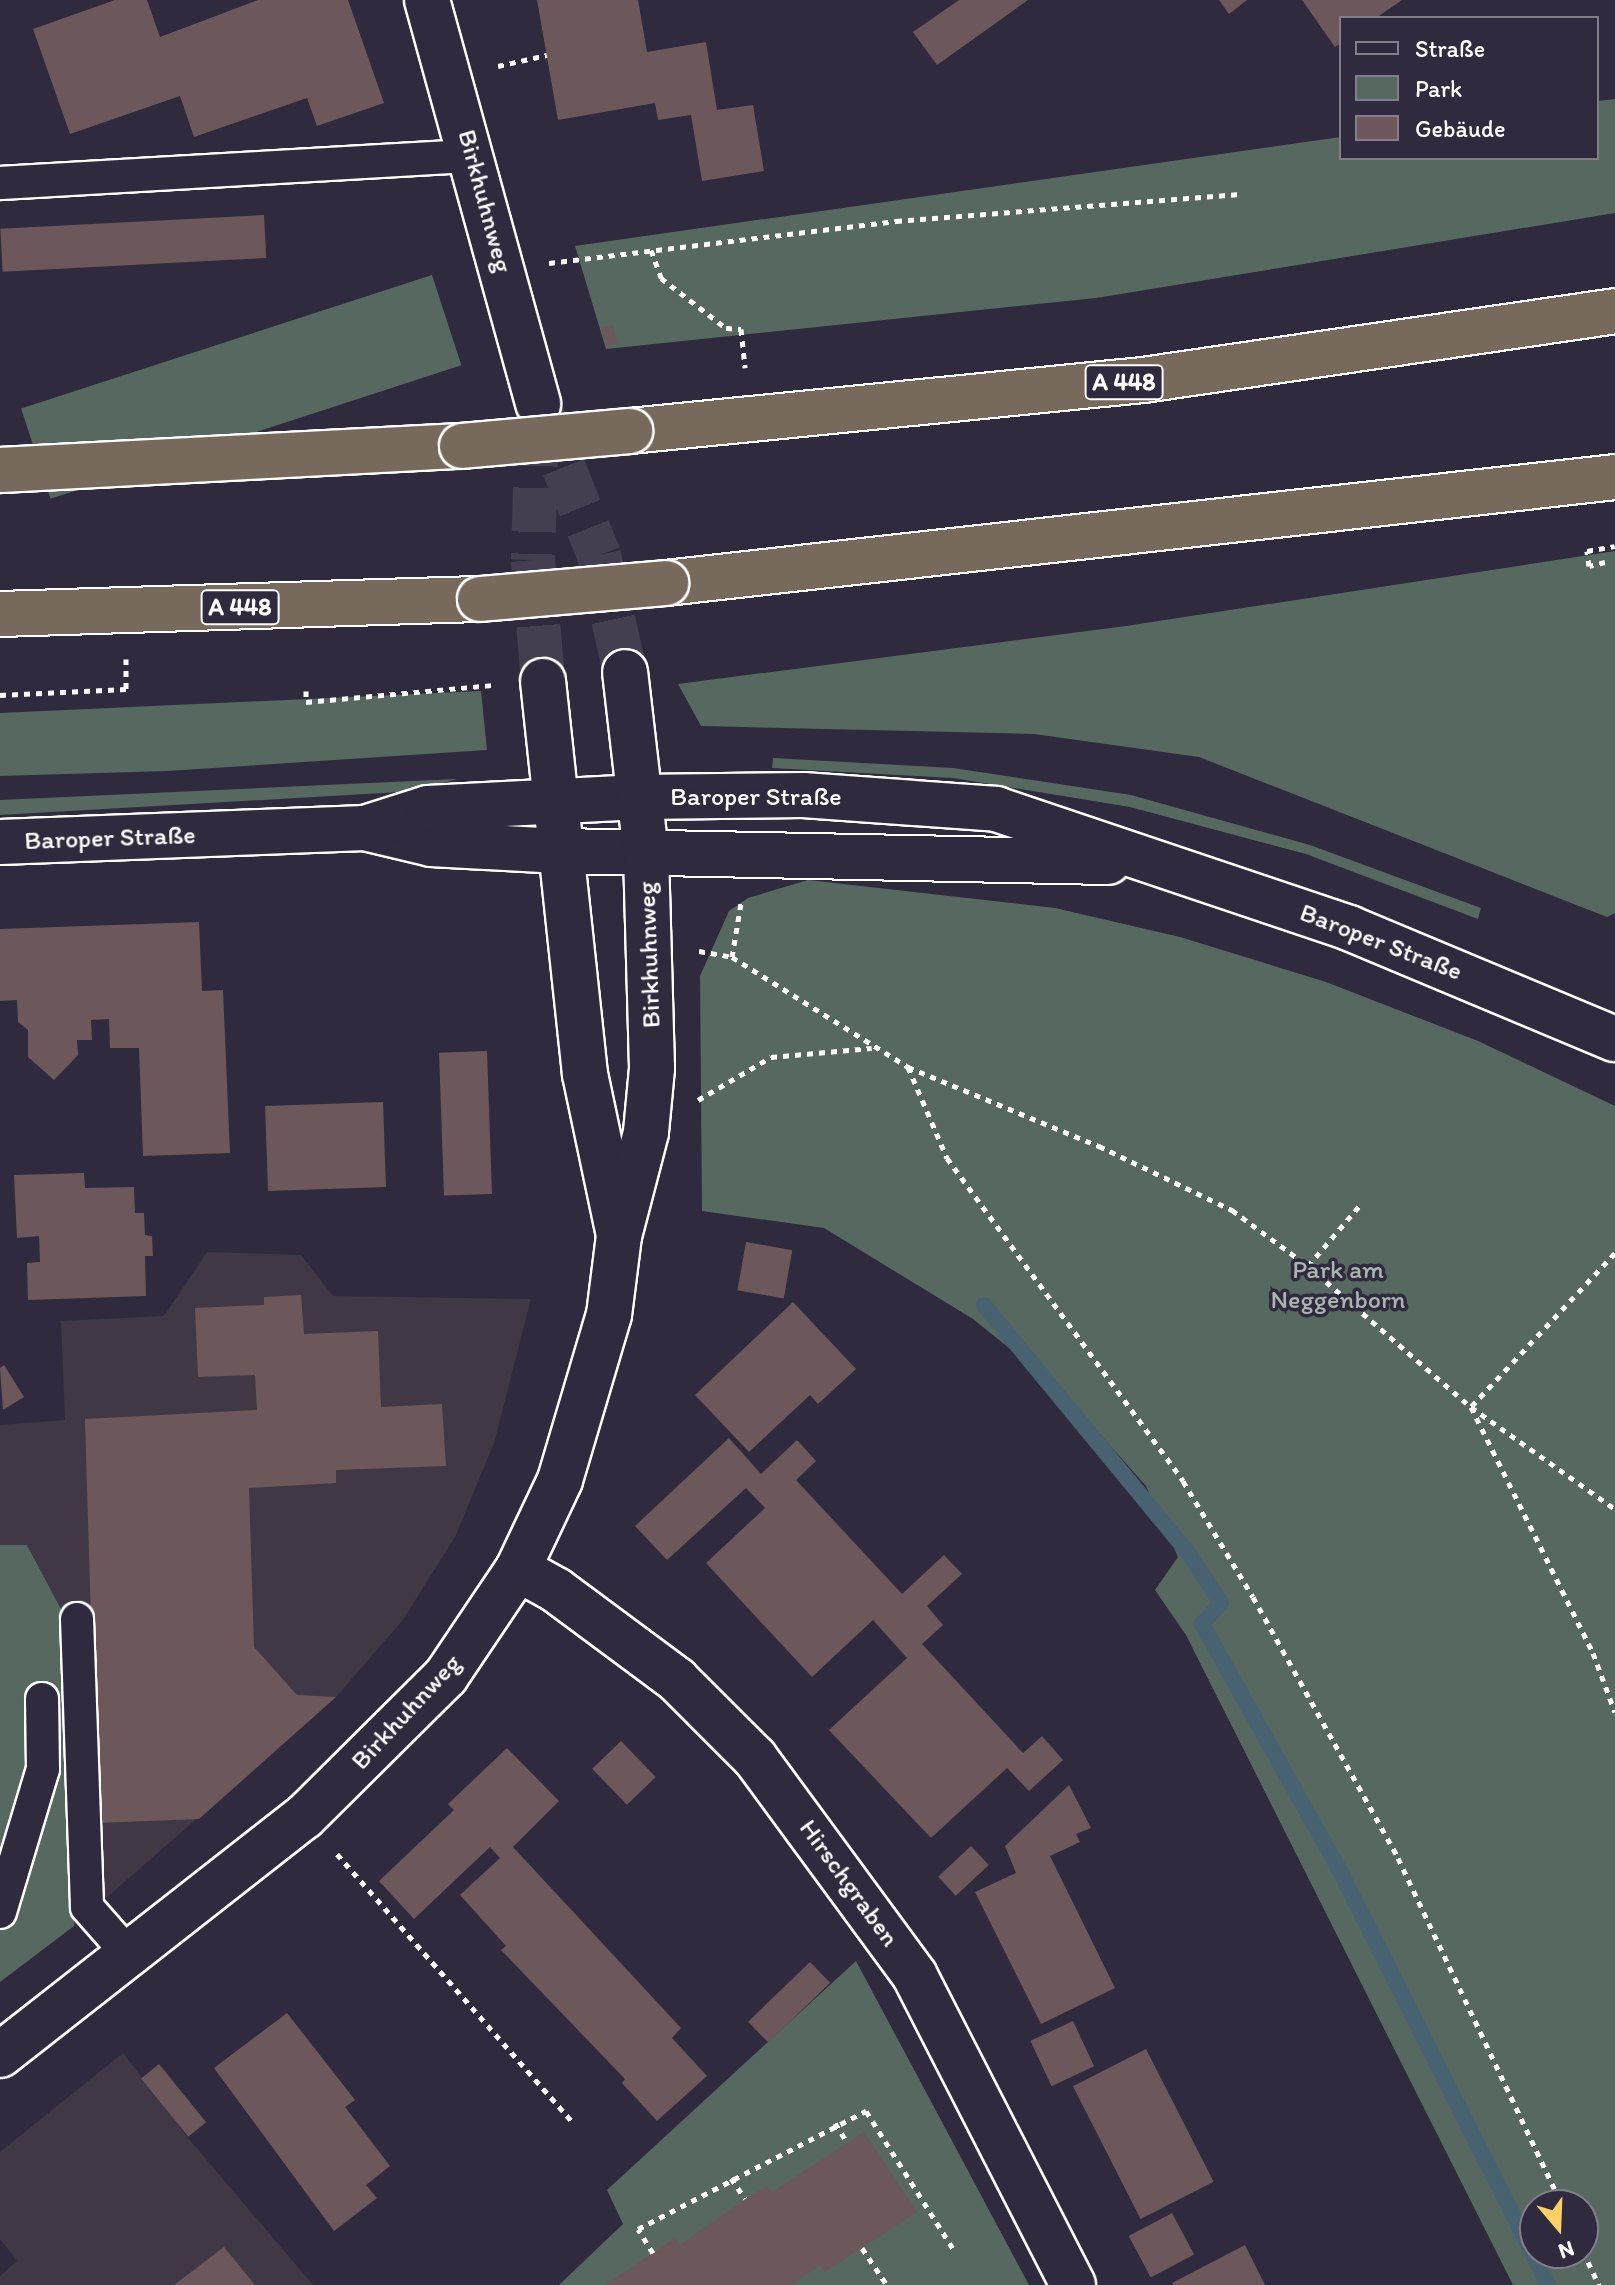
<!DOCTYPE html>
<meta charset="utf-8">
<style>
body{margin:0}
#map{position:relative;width:1615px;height:2285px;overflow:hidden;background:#2f2a3d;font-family:Itim,sans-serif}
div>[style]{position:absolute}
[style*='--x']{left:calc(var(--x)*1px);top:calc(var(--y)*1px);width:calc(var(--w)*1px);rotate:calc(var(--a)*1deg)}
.built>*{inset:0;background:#413846}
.green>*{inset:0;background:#576860;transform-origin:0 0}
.stream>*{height:16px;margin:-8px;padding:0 8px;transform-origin:8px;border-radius:8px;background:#496272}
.building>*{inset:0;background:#6c585a;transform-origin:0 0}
.street-tunnel>*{height:44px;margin-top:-22px;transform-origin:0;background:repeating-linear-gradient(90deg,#443f50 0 44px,transparent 0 66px)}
.path>*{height:5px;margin-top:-2.5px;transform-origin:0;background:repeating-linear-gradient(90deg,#fff 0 6px,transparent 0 12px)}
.roads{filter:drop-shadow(2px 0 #fff) drop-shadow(-2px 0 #fff) drop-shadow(0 2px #fff) drop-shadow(0 -2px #fff)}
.lane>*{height:32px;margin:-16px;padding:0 16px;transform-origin:16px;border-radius:16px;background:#2f2a3d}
.street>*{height:44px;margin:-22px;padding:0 22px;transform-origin:22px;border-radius:22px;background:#2f2a3d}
.highway>*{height:44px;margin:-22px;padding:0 22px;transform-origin:22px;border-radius:22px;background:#77695c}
.bridges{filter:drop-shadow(2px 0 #fff) drop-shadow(-2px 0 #fff) drop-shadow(0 2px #fff) drop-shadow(0 -2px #fff)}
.highway-bridge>*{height:44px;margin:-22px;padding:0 22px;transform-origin:22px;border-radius:22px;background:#77695c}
span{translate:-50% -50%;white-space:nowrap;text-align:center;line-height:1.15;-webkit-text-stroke:7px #2f2a3d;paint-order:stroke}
.shield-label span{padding:2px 6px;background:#2f2a3d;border:2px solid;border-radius:6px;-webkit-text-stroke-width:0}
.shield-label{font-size:24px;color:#fff;font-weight:700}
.street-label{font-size:26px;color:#fff}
.park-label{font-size:26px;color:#abb4b0}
.legend{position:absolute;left:1339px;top:16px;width:260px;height:144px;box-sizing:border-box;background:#2f2a3d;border:2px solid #827f8b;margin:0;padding:10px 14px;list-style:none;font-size:24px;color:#fff}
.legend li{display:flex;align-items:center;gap:16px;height:40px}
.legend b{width:40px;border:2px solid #827f8b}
.north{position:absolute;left:1519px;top:2189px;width:80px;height:80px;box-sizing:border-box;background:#2f2a3d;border:2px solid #827f8b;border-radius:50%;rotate:161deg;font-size:22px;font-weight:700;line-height:32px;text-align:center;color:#fff}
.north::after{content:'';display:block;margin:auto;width:28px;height:36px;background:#ffd166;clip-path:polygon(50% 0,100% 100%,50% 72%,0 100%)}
</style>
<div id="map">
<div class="built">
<div style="clip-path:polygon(207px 1252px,301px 1255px,333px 1296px,531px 1299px,494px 1443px,455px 1537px,402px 1621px,336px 1697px,74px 1926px,62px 1611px,27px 1545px,0 1545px,0 1425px,65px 1420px,61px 1321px,164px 1316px)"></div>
<div style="clip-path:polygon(123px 2053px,188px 2138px,313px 2285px,0 2285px,0 2276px,17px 2261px,0 2239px,0 2152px)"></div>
</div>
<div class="green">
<div style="clip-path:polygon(1615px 99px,1615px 213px,1096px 298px,606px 349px,575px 246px,1341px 137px,1341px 158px,1597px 158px,1597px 101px)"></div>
<div style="left:432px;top:275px;width:95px;height:432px;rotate:72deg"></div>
<div style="clip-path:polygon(1615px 551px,1615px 913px,1607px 917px,1199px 757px,1034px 734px,701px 726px,678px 684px,1126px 626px)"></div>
<div style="clip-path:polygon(481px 691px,487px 750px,167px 771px,0 776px,0 713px)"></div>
<div style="clip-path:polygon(773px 758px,953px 768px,1131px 795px,1310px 845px,1481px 908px,1478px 919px,1306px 854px,1130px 807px,953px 778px,772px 768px)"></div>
<div style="clip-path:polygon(457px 779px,417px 791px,0 815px,0 800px)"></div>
<div style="clip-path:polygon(evenodd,808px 880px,1055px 908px,1180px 937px,1326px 982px,1478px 1041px,1615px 1106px,1615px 2285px,1513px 2285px,1186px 1635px,1155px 1590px,1178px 1557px,1146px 1486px,1060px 1389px,973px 1319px,824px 1228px,702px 1211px,700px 976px,729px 911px,748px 898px,808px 880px,1535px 2205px,1583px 2205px,1583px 2253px,1535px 2253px,1535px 2205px)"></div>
<div style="clip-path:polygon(0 1545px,27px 1545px,62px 1611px,74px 1926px,0 1982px)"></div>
<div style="clip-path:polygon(856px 1961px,1029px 2285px,559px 2285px,623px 2224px,607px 2190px)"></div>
</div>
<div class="stream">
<div style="--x:984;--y:1305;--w:319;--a:50.5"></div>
<div style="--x:1187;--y:1551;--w:62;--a:56.8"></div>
<div style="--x:1221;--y:1603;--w:28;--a:132"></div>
<div style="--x:1202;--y:1624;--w:287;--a:60.8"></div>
<div style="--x:1342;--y:1875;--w:459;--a:63.3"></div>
</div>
<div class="building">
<div style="clip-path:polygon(115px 0,147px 0,160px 37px,258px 0,348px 0,384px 103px,317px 126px,307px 98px,194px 137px,180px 96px,70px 134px,33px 29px)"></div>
<div style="clip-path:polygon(537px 0,638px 0,647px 52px,706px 42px,717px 110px,753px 105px,764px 171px,702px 181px,691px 115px,658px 120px,655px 103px,558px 120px)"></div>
<div style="clip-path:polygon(959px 0,1028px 0,937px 65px,913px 32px)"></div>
<div style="clip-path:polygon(1219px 0,1247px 0,1229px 14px)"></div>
<div style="clip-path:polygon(1302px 0,1402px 0,1376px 18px,1341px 18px,1341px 43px,1335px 47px)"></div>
<div style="left:264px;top:215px;width:43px;height:264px;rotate:87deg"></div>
<div style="clip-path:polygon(612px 324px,617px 343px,607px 347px,601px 328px)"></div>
<div style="clip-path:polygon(199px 922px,202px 991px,223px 990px,230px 1153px,143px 1156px,139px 1048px,110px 1048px,109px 1019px,91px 1020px,92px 1040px,77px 1040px,78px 1055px,54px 1080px,28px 1057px,28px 1030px,18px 1022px,17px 1000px,0 1001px,0 929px)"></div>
<div style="left:487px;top:1051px;width:143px;height:48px;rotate:88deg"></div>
<div style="left:383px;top:1102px;width:85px;height:118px;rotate:88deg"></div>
<div style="clip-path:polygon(84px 1173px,85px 1188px,134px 1187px,135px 1213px,144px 1213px,145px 1235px,152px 1236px,153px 1256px,145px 1256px,146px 1296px,28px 1300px,27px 1263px,40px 1262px,39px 1236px,17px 1238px,14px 1175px)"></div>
<div style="left:746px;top:1242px;width:47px;height:49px;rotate:10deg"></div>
<div style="clip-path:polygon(301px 1295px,304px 1334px,378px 1331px,381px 1407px,442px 1404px,446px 1466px,336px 1470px,336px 1483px,249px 1488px,254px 1647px,297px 1695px,336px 1697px,199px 1819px,97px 1823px,85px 1419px,257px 1410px,255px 1375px,198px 1377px,195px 1308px,264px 1305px,264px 1297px)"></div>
<div style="clip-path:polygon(793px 1302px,856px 1369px,818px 1404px,810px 1395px,749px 1452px,695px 1395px)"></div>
<div style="clip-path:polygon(4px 1365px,24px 1397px,3px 1410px,0 1368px)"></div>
<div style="clip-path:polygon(729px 1438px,761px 1474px,797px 1440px,816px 1461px,796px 1480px,902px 1594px,944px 1555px,962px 1574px,927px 1606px,943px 1625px,922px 1644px,1023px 1753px,1042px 1736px,1063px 1760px,1029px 1791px,1007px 1768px,931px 1838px,829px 1730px,907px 1658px,873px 1620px,812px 1677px,706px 1563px,765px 1508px,746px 1488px,667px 1560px,635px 1526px)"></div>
<div style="left:621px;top:1741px;width:50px;height:40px;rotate:46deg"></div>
<div style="clip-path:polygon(507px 1748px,559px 1801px,513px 1847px,681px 2028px,672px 2038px,707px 2076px,657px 2121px,622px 2083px,625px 2079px,501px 1950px,506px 1946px,460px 1895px,500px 1858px,490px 1847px,414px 1919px,379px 1881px,454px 1810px,448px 1804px)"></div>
<div style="clip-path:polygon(1069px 1785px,1091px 1828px,1076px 1834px,1080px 1842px,1050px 1856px,1115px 1988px,1041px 2024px,975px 1892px,1016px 1873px,1005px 1846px)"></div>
<div style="left:971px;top:1846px;width:26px;height:45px;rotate:47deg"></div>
<div style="left:810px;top:1962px;width:29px;height:86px;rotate:46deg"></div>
<div style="clip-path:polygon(287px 2013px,355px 2100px,345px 2107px,390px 2166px,366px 2185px,377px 2198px,334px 2231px,214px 2068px)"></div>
<div style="left:1073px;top:2021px;width:50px;height:47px;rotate:65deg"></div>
<div style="left:1146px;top:2049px;width:149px;height:82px;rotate:63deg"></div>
<div style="left:159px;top:2064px;width:75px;height:23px;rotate:51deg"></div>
<div style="clip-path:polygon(864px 2132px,917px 2212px,825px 2272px,820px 2265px,792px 2285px,605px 2285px,675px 2238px,680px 2245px,745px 2199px,767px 2186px,772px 2192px)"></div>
<div style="left:1172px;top:2213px;width:47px;height:49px;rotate:62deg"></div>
<div style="clip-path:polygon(1245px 2245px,1265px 2285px,1174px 2285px,1172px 2283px)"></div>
<div style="clip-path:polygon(224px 2247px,255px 2285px,174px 2285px)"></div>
</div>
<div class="street-tunnel">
<div style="--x:539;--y:406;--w:161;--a:68.1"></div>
<div style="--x:599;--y:555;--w:120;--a:77.5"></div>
<div style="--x:537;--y:422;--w:138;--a:91.7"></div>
<div style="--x:533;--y:560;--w:121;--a:85.3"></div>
</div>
<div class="path">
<div style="--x:498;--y:66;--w:50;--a:-12.7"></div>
<div style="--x:651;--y:250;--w:30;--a:70"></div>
<div style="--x:661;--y:278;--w:82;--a:37.6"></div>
<div style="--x:726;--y:328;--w:15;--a:4"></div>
<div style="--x:741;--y:329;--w:39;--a:84"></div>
<div style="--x:549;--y:263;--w:350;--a:-6.9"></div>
<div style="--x:896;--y:221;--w:345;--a:-4.5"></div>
<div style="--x:1605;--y:562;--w:16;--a:166"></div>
<div style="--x:1589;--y:566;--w:15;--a:-98"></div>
<div style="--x:1587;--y:551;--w:28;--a:-10"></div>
<div style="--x:306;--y:691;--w:11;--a:90"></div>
<div style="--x:306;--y:702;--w:189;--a:-5.2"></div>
<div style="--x:0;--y:695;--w:126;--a:-2.7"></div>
<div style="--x:126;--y:689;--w:30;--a:-90"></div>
<div style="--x:699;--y:951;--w:34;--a:10"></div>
<div style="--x:732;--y:957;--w:208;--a:32"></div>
<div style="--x:908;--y:1067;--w:207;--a:22.5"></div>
<div style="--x:1099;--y:1146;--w:148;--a:25.7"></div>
<div style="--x:1232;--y:1210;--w:94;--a:36.4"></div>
<div style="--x:1308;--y:1266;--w:216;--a:40.9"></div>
<div style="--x:1471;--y:1407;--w:275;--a:63.6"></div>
<div style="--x:1593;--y:1653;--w:63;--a:69.6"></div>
<div style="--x:732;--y:957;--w:55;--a:-80.5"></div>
<div style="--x:908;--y:1067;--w:99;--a:66.8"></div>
<div style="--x:947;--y:1158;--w:400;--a:53.8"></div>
<div style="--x:1183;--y:1481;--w:135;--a:58.9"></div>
<div style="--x:1253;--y:1597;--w:299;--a:60.9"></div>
<div style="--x:1398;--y:1858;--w:384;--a:64.7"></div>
<div style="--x:698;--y:1100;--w:85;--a:-30.5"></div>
<div style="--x:771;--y:1057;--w:101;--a:-5.1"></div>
<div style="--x:1615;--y:1253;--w:211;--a:133.1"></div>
<div style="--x:1471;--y:1407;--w:176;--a:35.3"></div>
<div style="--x:1308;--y:1266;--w:82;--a:-49.5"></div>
<div style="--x:337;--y:1854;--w:359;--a:48.7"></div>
<div style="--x:835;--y:2123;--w:22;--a:58"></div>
<div style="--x:731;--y:2178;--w:25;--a:56"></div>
<div style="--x:862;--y:2248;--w:45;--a:56"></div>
<div style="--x:1583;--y:2251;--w:38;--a:65"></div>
<div style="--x:653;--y:2253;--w:28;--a:-122"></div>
<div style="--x:638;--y:2229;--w:257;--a:-27.4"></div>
<div style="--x:866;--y:2111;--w:167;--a:57.7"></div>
</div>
<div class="roads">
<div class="lane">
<div style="--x:0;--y:183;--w:474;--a:-3.3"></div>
<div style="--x:77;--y:1619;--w:288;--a:88"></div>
<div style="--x:87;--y:1907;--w:65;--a:48.7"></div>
<div style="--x:0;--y:1912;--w:149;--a:-73.3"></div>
<div style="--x:43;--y:1769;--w:70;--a:-90.8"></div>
</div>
<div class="street">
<div style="--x:427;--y:0;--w:419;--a:74.6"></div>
<div style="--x:543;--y:681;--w:395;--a:83.9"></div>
<div style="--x:585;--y:1074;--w:159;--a:78.1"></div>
<div style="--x:365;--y:828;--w:68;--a:13.6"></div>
<div style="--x:431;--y:844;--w:129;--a:3.1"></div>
<div style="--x:560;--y:851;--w:548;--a:1.15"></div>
<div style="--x:0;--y:842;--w:365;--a:-2.2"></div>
<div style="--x:365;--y:828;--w:66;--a:-17.6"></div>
<div style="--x:428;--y:808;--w:211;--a:-3"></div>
<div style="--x:639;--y:797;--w:164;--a:-0.7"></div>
<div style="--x:803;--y:795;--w:194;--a:4.1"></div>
<div style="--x:996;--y:809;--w:373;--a:18.6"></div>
<div style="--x:1349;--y:928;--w:288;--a:22.7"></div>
<div style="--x:518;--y:1569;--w:43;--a:28.9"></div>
<div style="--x:556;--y:1590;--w:151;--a:36.6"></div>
<div style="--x:677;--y:1680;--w:110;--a:45"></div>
<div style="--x:755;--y:1758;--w:270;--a:53.7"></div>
<div style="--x:915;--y:1976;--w:347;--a:62.9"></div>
<div style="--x:0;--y:2055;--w:386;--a:-38.1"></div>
<div style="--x:304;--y:1817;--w:200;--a:-44.8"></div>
<div style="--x:446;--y:1676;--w:129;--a:-56.1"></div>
<div style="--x:518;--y:1569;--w:98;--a:-64.7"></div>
<div style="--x:560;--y:1480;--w:172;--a:-73.5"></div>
<div style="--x:609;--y:1315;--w:80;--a:-82.8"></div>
<div style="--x:619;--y:1236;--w:107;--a:-75.4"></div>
<div style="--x:646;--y:1132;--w:64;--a:-84.6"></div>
<div style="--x:652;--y:1068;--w:215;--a:-91.6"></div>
<div style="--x:646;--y:853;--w:182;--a:-96.6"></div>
</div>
<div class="highway">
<div style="--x:630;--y:431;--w:516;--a:-5.68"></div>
<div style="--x:1143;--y:380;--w:477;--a:-8.3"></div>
<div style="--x:0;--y:470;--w:463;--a:-3"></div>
<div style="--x:666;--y:583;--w:955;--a:-6.37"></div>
<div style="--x:0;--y:614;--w:480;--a:-1.8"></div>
</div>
</div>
<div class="bridges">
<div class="highway-bridge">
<div style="--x:462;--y:446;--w:169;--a:-5.1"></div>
<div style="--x:480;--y:599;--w:187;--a:-4.9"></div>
</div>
</div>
<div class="shield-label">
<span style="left:1124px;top:382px">A 448</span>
<span style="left:240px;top:607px">A 448</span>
</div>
<div class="street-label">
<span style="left:485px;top:201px;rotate:75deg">Birkhuhnweg</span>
<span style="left:756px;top:797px">Baroper Straße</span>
<span style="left:110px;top:838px;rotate:-2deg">Baroper Straße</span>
<span style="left:1381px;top:942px;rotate:21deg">Baroper Straße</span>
<span style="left:649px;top:955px;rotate:-92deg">Birkhuhnweg</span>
<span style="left:406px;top:1712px;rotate:-47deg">Birkhuhnweg</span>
<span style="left:849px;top:1883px;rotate:54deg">Hirschgraben</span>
</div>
<div class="park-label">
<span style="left:1338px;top:1285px">Park am<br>Neggenborn</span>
</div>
<ul class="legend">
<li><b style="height:10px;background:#2f2a3d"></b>Straße</li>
<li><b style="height:22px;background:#576860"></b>Park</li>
<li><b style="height:22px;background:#6c585a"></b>Gebäude</li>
</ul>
<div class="north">N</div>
</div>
